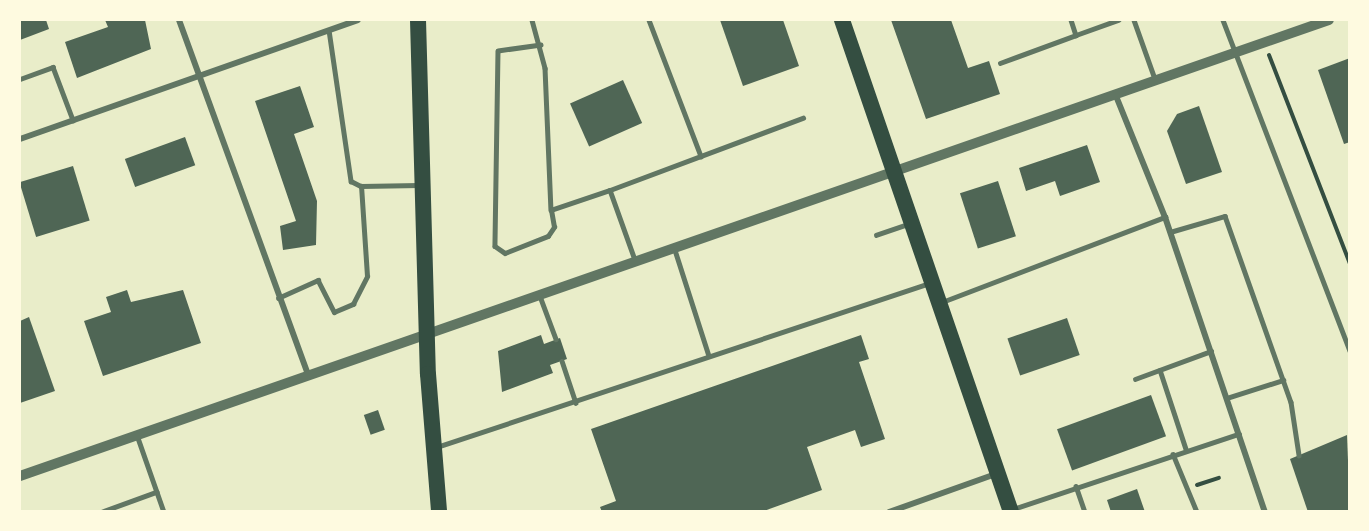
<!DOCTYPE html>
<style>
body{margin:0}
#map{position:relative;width:1369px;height:531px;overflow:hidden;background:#e9edc9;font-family:"Archivo Narrow",sans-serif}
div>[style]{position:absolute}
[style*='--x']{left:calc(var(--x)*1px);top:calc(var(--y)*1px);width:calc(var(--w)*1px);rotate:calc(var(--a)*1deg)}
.building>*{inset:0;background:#4f6655;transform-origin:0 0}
.path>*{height:4px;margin:-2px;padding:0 2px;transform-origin:2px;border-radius:2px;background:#344e41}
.service>*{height:4.5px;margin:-2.25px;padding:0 2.25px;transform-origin:2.25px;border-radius:2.25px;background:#617663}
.minor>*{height:6px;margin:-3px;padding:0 3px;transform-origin:3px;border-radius:3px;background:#617663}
.tertiary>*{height:10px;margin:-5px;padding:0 5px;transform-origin:5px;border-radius:5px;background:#617663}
.trunk>*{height:16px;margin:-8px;padding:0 8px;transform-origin:8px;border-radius:8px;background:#344e41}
span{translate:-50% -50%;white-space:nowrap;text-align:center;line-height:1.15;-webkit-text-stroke:6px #fefae0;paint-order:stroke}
.frame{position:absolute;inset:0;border:21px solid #fefae0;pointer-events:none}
</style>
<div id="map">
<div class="building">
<div style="clip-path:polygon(20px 20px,46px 20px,49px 29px,20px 40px)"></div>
<div style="clip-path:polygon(105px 20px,145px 20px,151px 49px,77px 78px,65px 42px,108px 27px)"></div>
<div style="clip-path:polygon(720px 20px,783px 20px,799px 66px,743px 86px)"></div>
<div style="clip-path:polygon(891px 20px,951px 20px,968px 68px,989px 61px,1000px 94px,926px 119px)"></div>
<div style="clip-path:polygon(1350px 58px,1350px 142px,1344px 144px,1318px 70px)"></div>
<div style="left:623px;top:80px;width:47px;height:58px;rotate:66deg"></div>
<div style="clip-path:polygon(300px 86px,314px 127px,294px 134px,317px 201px,316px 245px,283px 250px,280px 226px,296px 221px,255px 101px)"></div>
<div style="clip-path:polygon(1199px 106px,1222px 172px,1186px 184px,1167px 131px,1177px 114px)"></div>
<div style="left:185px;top:137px;width:30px;height:64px;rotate:70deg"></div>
<div style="clip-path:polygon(1087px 145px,1100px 182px,1060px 196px,1055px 181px,1026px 191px,1019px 168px)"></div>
<div style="left:73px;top:166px;width:57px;height:56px;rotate:73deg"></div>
<div style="left:998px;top:181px;width:58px;height:40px;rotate:72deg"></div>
<div style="clip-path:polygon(127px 290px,131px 302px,183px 290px,201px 343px,103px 376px,84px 321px,111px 312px,106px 297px)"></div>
<div style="clip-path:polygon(29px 317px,55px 391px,20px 403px,20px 321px)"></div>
<div style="left:1067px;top:318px;width:39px;height:63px;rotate:71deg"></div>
<div style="clip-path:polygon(541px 335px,544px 344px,560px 338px,567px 359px,550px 365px,553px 373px,502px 392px,498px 351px)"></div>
<div style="clip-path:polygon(861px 335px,869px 359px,859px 362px,885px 439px,861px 447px,855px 430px,807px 447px,822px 490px,761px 512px,602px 512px,600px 507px,616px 501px,591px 429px)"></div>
<div style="left:1151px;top:395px;width:44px;height:100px;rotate:70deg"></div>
<div style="left:378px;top:410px;width:21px;height:15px;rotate:71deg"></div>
<div style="clip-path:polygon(1347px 435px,1350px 512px,1308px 512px,1290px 459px)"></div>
<div style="clip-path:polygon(1137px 489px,1145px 512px,1111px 512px,1107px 500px)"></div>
</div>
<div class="path">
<div style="--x:1269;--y:55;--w:224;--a:68.8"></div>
<div style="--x:1197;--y:485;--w:23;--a:-18"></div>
</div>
<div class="service">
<div style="--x:532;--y:20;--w:50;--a:74.8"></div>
<div style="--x:545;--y:68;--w:142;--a:87.6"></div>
<div style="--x:551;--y:210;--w:62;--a:-18.7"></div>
<div style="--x:610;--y:190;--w:74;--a:70.3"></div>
<div style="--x:649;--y:20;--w:146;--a:69.1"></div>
<div style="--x:1071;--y:20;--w:16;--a:72"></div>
<div style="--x:1076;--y:35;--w:45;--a:-19.7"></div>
<div style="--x:1134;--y:20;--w:63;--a:70.4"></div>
<div style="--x:1223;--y:20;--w:354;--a:69"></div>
<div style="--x:329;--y:30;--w:153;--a:81.7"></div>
<div style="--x:351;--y:181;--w:11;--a:27"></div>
<div style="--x:361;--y:186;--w:58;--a:-1"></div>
<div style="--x:541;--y:45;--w:43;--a:172.1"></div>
<div style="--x:498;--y:51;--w:195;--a:90.9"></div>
<div style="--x:495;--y:246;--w:12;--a:35"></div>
<div style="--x:505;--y:253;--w:46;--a:-21.6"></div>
<div style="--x:548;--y:236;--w:11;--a:-56"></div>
<div style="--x:554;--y:227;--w:17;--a:-100"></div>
<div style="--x:1000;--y:63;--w:81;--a:-20.2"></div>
<div style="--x:20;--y:79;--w:35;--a:-20"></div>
<div style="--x:53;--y:67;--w:57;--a:69.3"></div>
<div style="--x:610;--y:190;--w:206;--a:-20.5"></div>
<div style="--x:1170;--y:232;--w:57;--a:-16.2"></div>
<div style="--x:1225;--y:216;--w:197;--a:70.5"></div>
<div style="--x:1291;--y:402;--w:54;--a:81.4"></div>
<div style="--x:876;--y:235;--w:36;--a:-19"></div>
<div style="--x:675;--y:250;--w:111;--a:72.2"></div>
<div style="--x:540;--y:296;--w:46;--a:69.6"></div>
<div style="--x:278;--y:298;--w:44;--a:-24.2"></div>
<div style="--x:318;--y:280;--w:36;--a:63"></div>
<div style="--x:334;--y:312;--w:21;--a:-23"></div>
<div style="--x:353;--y:304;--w:31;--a:-63"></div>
<div style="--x:367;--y:276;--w:90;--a:-93.8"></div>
<div style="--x:942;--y:302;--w:239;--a:-20.9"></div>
<div style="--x:562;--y:361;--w:44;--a:71.6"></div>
<div style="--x:1160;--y:370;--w:83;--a:71.8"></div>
<div style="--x:1135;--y:379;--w:81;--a:-20.2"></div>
<div style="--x:1227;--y:398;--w:59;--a:-17.8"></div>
<div style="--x:137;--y:435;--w:82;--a:70.7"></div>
<div style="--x:437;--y:447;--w:520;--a:-18.4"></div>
<div style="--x:1173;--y:454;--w:63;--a:67.5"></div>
<div style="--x:1076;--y:486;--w:28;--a:71"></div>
<div style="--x:1013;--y:509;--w:238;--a:-18.4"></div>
<div style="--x:101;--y:512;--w:59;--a:-20"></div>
</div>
<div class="minor">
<div style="--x:179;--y:20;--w:378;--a:70"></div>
<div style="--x:1116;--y:96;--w:131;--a:68"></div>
<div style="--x:1165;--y:217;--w:311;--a:71.3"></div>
<div style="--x:20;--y:139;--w:358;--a:-19.4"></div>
<div style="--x:889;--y:512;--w:114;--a:-19.6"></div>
</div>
<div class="tertiary">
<div style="--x:20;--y:476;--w:1386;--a:-19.21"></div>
</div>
<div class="trunk">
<div style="--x:418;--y:20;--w:354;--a:88.4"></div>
<div style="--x:428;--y:374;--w:138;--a:85.4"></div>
<div style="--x:842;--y:20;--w:520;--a:71.04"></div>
</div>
<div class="frame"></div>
</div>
